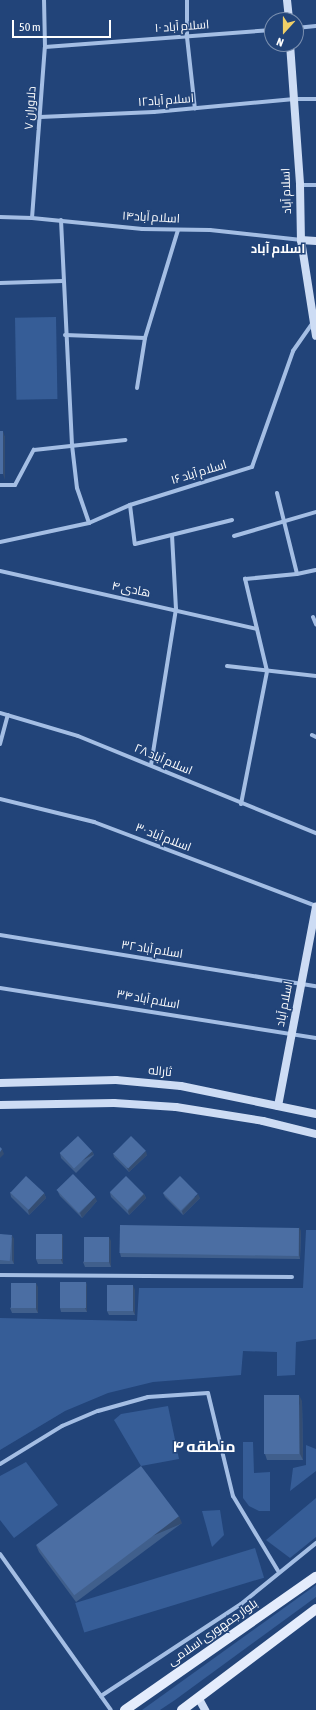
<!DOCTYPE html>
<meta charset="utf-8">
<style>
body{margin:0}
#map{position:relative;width:316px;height:1710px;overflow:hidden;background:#224479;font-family:"Asap Condensed",Cairo,sans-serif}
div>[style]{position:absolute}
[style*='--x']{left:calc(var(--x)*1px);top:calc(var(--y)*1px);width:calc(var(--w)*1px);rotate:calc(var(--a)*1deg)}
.green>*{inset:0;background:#365d97;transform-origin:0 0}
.street>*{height:4px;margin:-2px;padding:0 2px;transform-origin:2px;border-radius:2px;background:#a4bee4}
.secondary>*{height:8px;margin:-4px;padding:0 4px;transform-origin:4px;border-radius:4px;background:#cddcf4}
.primary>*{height:10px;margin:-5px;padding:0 5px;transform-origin:5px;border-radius:5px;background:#e4ecfc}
.wall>*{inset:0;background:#405f8c;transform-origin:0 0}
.shaded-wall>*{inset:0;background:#344d72;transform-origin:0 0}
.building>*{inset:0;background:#4b6ea3;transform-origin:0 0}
span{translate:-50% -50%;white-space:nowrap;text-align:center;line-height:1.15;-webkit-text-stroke:3px #224479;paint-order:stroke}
.street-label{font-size:12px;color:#fff}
.neighbourhood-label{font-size:13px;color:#fff;font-weight:700}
.district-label{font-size:16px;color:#fff;font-weight:700}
.north{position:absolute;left:264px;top:12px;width:40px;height:40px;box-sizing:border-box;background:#224479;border:1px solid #7a8faf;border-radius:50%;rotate:201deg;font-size:11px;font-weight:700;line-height:16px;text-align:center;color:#fff}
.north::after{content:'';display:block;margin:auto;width:14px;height:18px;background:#f0cf67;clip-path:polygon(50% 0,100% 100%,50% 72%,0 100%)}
.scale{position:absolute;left:12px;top:20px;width:99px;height:18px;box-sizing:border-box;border:2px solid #fff;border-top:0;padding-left:5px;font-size:12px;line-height:14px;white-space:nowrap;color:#fff;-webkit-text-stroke:3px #224479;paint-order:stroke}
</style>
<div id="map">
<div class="green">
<div style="left:56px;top:317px;width:82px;height:41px;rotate:89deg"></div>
<div style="clip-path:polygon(306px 1230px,316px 1230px,316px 1339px,296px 1342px,295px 1375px,277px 1376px,277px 1352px,243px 1351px,241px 1375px,153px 1382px,108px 1393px,65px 1411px,0 1450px,0 1318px,137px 1321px,139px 1288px,303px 1288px)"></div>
<div style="clip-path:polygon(168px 1406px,179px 1459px,141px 1466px,114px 1420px,121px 1414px)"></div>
<div style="clip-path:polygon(243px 1442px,253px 1442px,254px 1473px,270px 1472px,270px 1511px,259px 1511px,249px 1506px,243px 1498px)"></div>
<div style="clip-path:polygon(306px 1445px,316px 1449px,316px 1471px,290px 1491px,293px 1468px,306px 1465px)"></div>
<div style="clip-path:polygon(26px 1462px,58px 1505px,14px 1538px,0 1520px,0 1476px)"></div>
<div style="clip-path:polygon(316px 1498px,316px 1537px,290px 1558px,266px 1540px)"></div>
<div style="clip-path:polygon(220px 1510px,224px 1535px,212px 1547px,202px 1511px)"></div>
<div style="left:255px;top:1548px;width:31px;height:188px;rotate:73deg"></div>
<div style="clip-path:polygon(316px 1585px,316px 1597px,175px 1700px,160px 1710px,142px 1710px)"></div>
</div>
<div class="street">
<div style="--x:187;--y:0;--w:37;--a:90"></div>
<div style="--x:187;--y:37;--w:72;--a:83.7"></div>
<div style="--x:296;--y:28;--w:20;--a:-6"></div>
<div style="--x:45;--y:47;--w:228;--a:-4.3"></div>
<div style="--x:40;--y:117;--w:114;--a:-2.5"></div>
<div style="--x:154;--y:112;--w:141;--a:-5.3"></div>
<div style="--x:294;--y:99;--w:22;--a:0"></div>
<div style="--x:300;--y:185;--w:16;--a:0"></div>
<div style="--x:0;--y:217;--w:32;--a:2"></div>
<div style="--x:32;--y:218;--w:111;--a:5.7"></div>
<div style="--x:142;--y:229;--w:68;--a:0.8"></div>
<div style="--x:210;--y:230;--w:92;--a:6.3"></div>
<div style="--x:32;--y:218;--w:171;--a:-85.7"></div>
<div style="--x:45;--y:47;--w:47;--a:-91.2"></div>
<div style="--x:61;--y:220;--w:225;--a:87.2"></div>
<div style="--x:72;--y:445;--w:43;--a:83.4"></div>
<div style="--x:77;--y:488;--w:37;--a:71"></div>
<div style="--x:0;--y:283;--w:63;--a:-1.8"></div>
<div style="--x:65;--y:335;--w:80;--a:2.1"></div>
<div style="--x:145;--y:338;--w:113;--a:-73"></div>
<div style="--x:137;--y:388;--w:51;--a:-80.9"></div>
<div style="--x:0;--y:485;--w:15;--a:0"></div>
<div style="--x:15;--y:485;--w:40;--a:-62"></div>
<div style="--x:34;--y:450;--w:92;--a:-6.3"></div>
<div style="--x:277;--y:493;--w:83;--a:76.1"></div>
<div style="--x:130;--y:505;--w:39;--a:83"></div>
<div style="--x:135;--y:544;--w:100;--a:-13.9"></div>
<div style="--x:234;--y:536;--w:85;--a:-16.3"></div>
<div style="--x:0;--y:542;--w:91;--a:-12.1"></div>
<div style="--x:89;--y:523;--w:45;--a:-23.7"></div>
<div style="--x:130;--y:505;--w:128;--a:-17.3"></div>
<div style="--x:252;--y:467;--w:123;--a:-70.5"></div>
<div style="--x:293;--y:351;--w:37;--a:-55"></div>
<div style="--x:0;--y:571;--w:263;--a:12.7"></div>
<div style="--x:313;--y:617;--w:8;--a:67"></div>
<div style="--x:227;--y:666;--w:90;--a:6.4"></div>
<div style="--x:0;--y:713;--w:81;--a:16.4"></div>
<div style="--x:78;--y:736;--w:257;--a:22.2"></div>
<div style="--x:312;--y:735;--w:4;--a:27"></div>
<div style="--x:0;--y:744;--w:30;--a:-75"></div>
<div style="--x:151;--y:765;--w:158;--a:-80.9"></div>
<div style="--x:176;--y:609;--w:73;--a:-93.1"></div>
<div style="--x:0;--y:799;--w:97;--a:13.7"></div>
<div style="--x:94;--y:822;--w:237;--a:20.7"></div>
<div style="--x:241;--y:804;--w:136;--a:-78.9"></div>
<div style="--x:267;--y:671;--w:95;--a:-103.4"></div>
<div style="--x:245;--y:579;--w:52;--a:-5.5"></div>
<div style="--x:297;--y:574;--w:19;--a:-12"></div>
<div style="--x:0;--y:935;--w:320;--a:9.2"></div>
<div style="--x:0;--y:988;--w:320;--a:9"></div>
<div style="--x:0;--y:1275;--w:292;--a:0.4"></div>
<div style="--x:0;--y:1464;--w:73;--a:-31.5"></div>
<div style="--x:62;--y:1426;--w:39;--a:-23"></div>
<div style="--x:98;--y:1411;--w:52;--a:-15.6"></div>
<div style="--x:148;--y:1397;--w:60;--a:-3.8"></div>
<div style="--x:208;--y:1393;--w:106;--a:76.4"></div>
<div style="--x:233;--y:1496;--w:87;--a:59"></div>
<div style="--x:0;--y:1554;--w:191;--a:54.6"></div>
<div style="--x:101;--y:1696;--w:168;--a:-33.3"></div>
<div style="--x:241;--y:1604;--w:97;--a:-39.1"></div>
</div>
<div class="secondary">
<div style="--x:287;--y:0;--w:20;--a:84"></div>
<div style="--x:290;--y:44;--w:141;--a:85.9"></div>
<div style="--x:300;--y:185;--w:55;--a:89"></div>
<div style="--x:301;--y:240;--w:97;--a:81.1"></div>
<div style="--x:301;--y:240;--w:15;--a:4"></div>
<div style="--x:0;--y:1083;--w:116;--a:-1.5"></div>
<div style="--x:116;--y:1080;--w:65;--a:5.3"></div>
<div style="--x:181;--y:1086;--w:138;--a:11.7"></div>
<div style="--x:0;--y:1105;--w:114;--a:-1"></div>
<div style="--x:114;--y:1103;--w:62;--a:3.7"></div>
<div style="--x:176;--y:1107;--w:88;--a:9.1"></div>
<div style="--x:263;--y:1121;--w:55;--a:13.8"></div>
<div style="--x:278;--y:1106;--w:203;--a:-79.2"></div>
<div style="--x:199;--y:1699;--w:13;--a:61"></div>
</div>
<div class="primary">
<div style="--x:125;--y:1710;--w:233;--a:-34.9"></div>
<div style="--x:182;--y:1710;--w:168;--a:-37"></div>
</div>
<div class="wall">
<div style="left:0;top:431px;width:8px;height:49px;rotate:50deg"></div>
<div style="clip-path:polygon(92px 1151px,94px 1155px,76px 1173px,61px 1158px,60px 1153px)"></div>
<div style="clip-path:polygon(113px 1153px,147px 1155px,129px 1172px,114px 1157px)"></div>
<div style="clip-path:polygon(10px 1192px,44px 1193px,46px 1198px,29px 1215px,11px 1197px)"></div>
<div style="clip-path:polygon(58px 1192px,97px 1201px,82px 1218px,60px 1196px)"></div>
<div style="clip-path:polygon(110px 1193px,144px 1194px,146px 1198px,129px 1215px,111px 1197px)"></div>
<div style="clip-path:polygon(163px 1193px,200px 1198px,183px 1215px,165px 1197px)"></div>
<div style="clip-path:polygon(301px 1231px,300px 1259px,121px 1257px,120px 1253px)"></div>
<div style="clip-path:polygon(0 1234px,14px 1239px,14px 1264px,0 1264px)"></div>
<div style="clip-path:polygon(62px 1234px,63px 1238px,63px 1264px,38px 1264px,36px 1259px)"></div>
<div style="clip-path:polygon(111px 1241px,111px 1267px,85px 1267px,83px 1262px)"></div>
<div style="clip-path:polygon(86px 1282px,87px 1287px,87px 1312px,61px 1312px,60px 1308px)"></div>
<div style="clip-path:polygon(38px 1287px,38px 1313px,12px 1313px,10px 1308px)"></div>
<div style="clip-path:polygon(135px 1290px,135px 1315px,109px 1315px,107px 1311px)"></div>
<div style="clip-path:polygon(302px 1401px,303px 1460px,267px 1460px,265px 1454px)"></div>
<div style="clip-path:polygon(182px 1523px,76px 1602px,39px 1552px,36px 1545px)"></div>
</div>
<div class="shaded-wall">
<div style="clip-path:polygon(3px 431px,5px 437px,5px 480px,3px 474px)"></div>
<div style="clip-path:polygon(2px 1149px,4px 1154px,0 1158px,0 1152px)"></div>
<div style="left:92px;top:1151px;width:4px;height:25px;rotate:63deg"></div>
<div style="clip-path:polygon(146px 1151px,147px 1155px,129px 1172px,127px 1168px)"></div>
<div style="clip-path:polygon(44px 1193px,46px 1198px,29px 1215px,28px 1210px)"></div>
<div style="clip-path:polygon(144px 1194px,146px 1198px,129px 1215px,128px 1211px)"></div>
<div style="clip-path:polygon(198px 1194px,200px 1198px,183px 1215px,182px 1211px)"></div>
<div style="clip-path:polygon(95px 1197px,97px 1201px,82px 1218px,80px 1213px)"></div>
<div style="clip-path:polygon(299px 1227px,301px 1231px,300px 1259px,299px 1255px)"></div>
<div style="clip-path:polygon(62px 1234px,63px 1238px,63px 1264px,61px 1260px)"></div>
<div style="clip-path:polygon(12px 1235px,14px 1239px,14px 1264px,12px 1260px)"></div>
<div style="clip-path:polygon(109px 1237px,111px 1241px,111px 1267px,109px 1262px)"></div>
<div style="clip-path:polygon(86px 1282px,87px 1287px,87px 1312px,85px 1308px)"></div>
<div style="clip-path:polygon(36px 1283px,38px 1287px,38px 1313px,36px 1309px)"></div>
<div style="clip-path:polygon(133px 1285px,135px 1290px,135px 1315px,133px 1311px)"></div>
<div style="clip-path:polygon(299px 1395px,302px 1401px,303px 1460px,300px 1454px)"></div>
<div style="left:179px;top:1516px;width:8px;height:131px;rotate:67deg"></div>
</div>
<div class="building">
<div style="left:0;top:431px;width:3px;height:43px"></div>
<div style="left:78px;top:1136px;width:21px;height:25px;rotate:47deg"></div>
<div style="left:131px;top:1136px;width:21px;height:25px;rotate:45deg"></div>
<div style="clip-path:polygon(0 1147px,2px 1149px,0 1152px)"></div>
<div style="left:73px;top:1174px;width:32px;height:23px;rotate:46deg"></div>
<div style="left:26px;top:1176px;width:25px;height:23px;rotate:43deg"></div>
<div style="left:126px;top:1176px;width:25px;height:23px;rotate:45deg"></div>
<div style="left:180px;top:1176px;width:25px;height:24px;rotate:45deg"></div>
<div style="left:120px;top:1225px;width:179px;height:28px;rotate:1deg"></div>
<div style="left:0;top:1234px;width:12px;height:26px;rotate:5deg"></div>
<div style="left:36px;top:1234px;width:26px;height:25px"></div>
<div style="left:84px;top:1237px;width:25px;height:25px"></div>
<div style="left:60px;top:1282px;width:26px;height:26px"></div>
<div style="left:11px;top:1283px;width:25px;height:25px"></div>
<div style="left:107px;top:1285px;width:26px;height:26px"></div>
<div style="left:264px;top:1395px;width:35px;height:59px"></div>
<div style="left:141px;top:1466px;width:63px;height:131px;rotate:53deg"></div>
</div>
<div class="street-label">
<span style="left:182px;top:27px;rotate:-4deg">اسلام آباد ۱۰</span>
<span style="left:166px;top:101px;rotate:-4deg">اسلام آباد۱۲</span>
<span style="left:31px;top:108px;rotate:-86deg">دلاوران ۷</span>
<span style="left:287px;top:191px;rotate:-92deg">اسلام آباد</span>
<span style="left:151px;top:218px;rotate:3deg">اسلام آباد۱۴</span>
<span style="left:199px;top:473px;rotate:-17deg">اسلام آباد ۱۶</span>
<span style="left:131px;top:590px;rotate:11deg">هادی ۴</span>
<span style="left:163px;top:760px;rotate:23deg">اسلام آباد ۲۸</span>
<span style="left:163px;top:838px;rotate:21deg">اسلام آباد ۳۰</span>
<span style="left:152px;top:950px;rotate:9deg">اسلام آباد ۳۲</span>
<span style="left:148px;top:1000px;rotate:10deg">اسلام آباد ۳۴</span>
<span style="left:285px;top:1004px;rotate:-79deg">اسلام آباد</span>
<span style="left:160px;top:1072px;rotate:5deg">ثاراله</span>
<span style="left:213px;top:1633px;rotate:-35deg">بلوار جمهوری اسلامی</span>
</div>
<div class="neighbourhood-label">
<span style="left:278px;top:249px">اسلام آباد</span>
</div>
<div class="district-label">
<span style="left:204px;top:1446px">منطقه ۴</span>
</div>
<div class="north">N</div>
<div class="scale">50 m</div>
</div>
